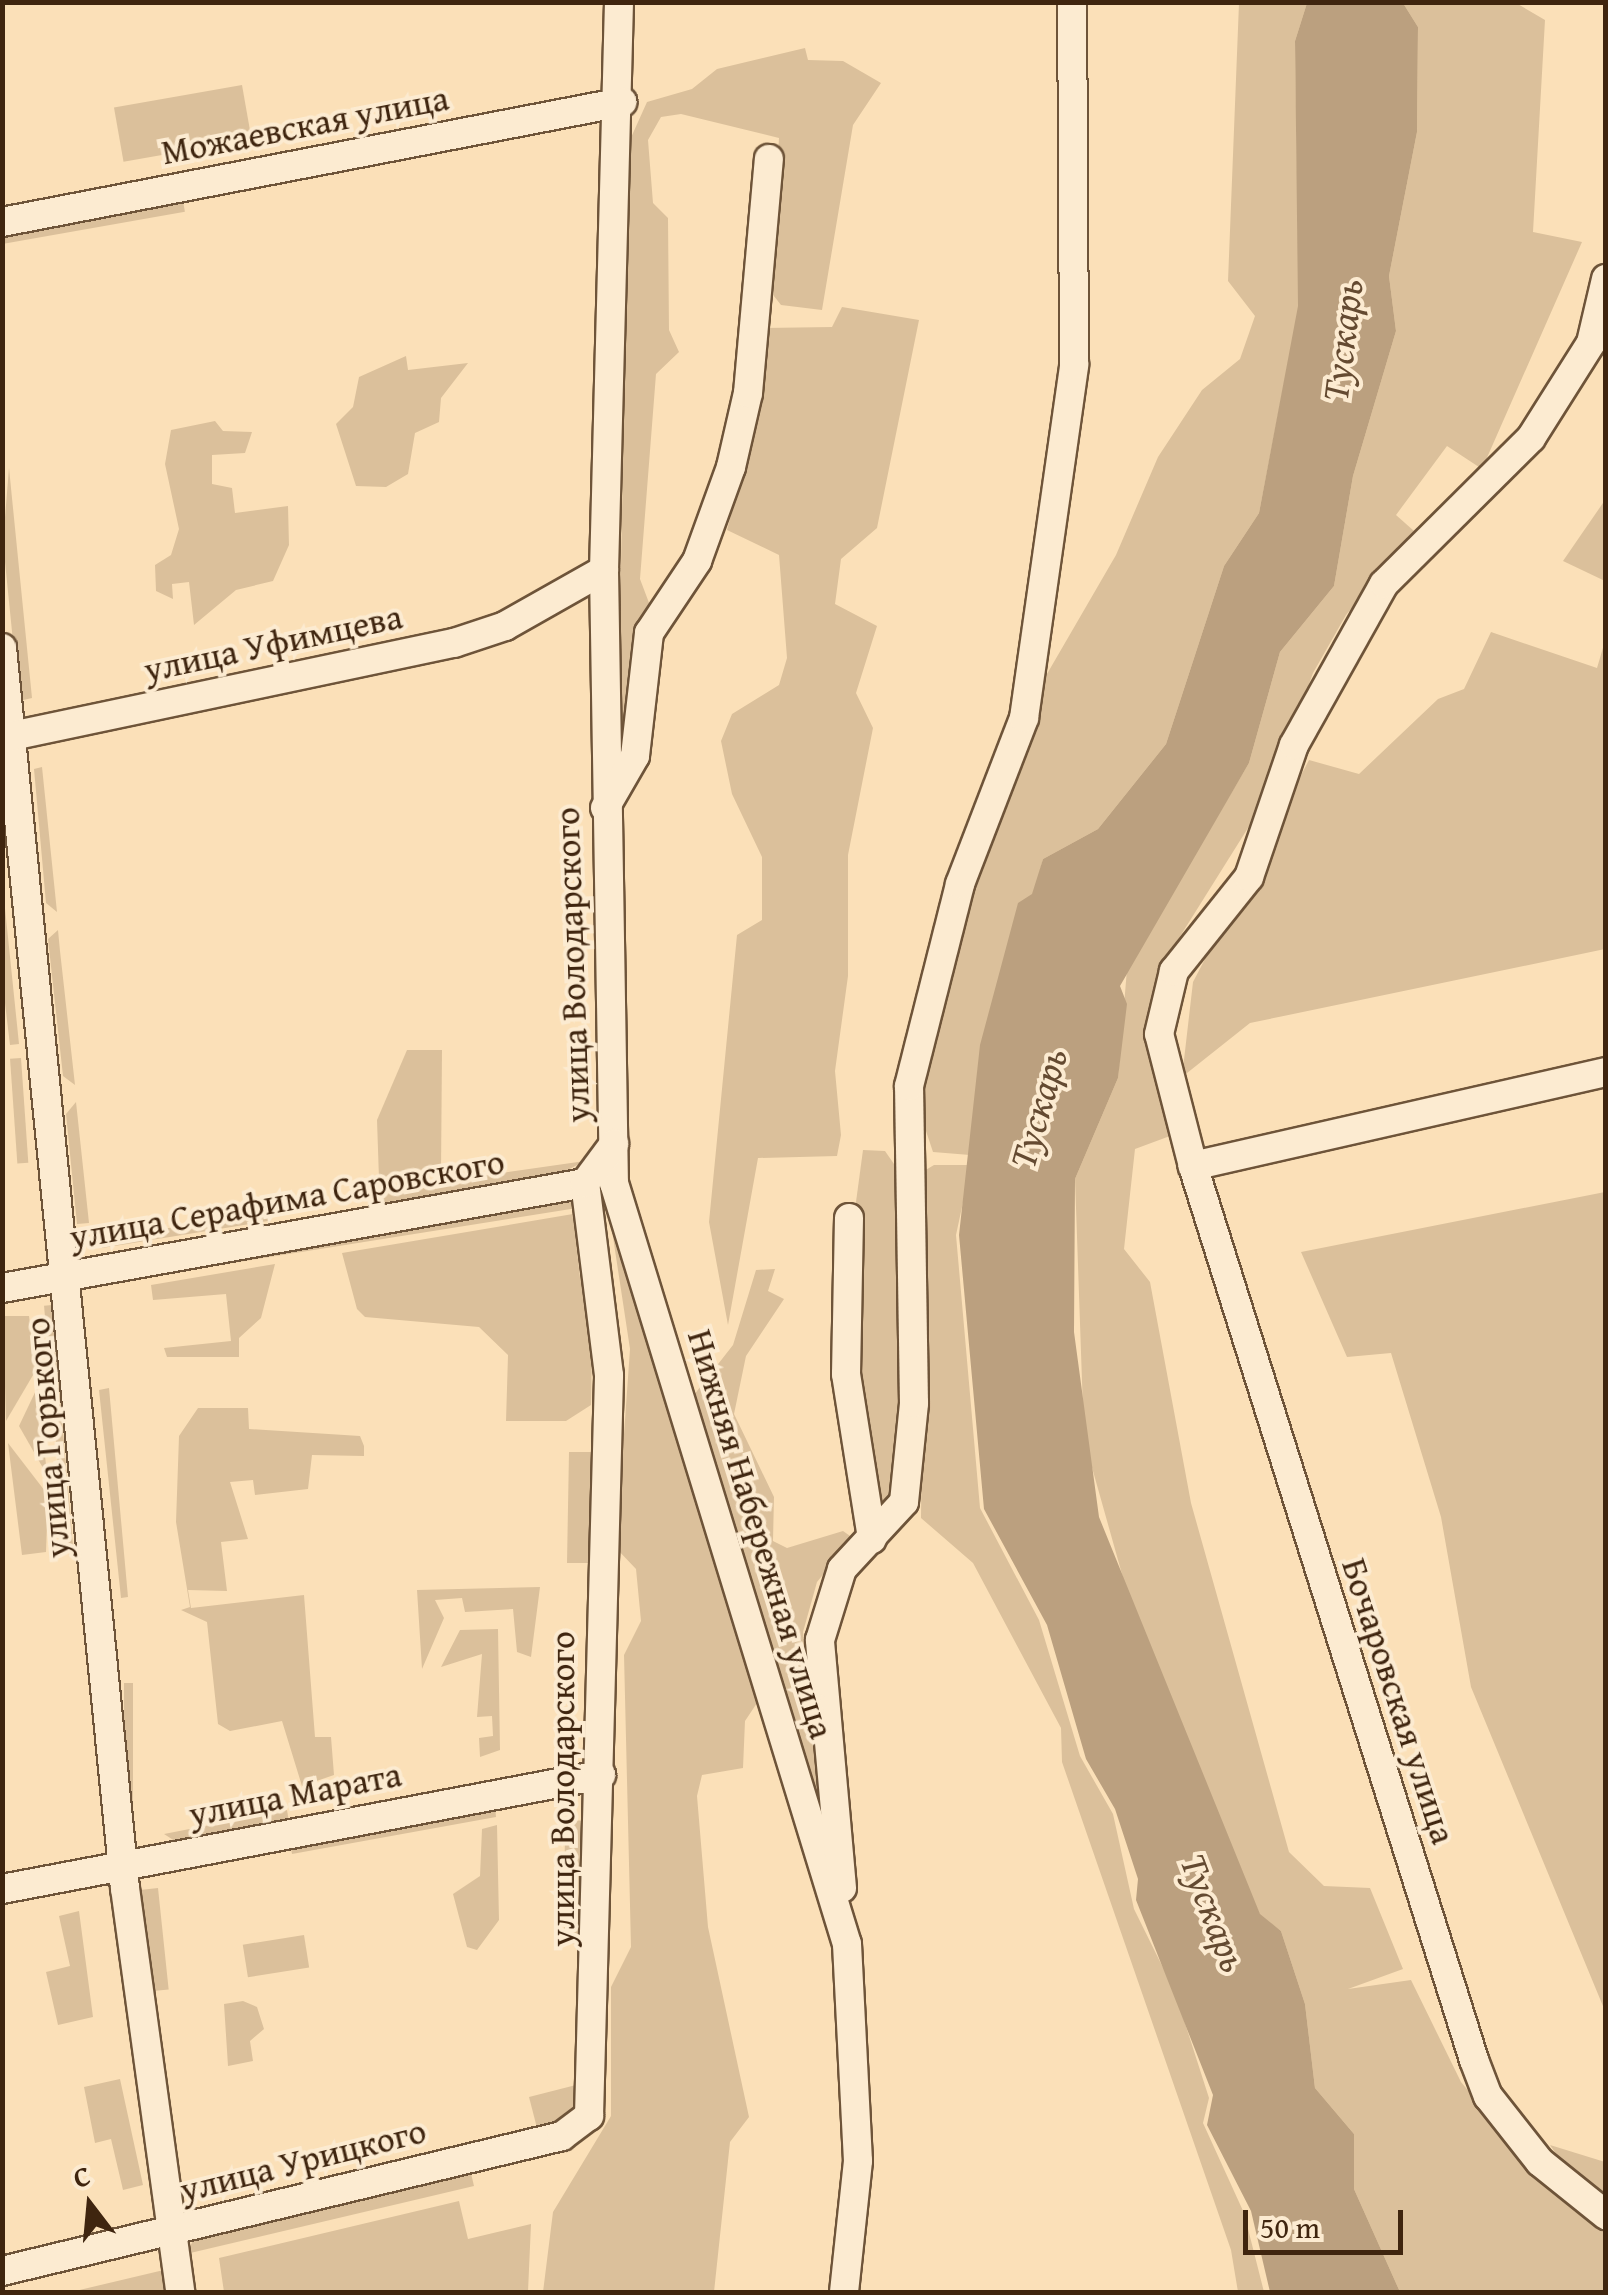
<!DOCTYPE html>
<meta charset="utf-8">
<style>
body{margin:0}
#map{position:relative;width:1608px;height:2295px;overflow:hidden;background:#fbe0b8;font-family:"Gentium Book Plus",serif}
div>[style]{position:absolute}
[style*='--x']{left:calc(var(--x)*1px);top:calc(var(--y)*1px);width:calc(var(--w)*1px);rotate:calc(var(--a)*1deg)}
.green>*{inset:0;background:#dbc09b;transform-origin:0 0}
.water>*{inset:0;background:#bba07f}
.roads{filter:drop-shadow(2px 0 #6e5439) drop-shadow(-2px 0 #6e5439) drop-shadow(0 2px #6e5439) drop-shadow(0 -2px #6e5439)}
.minor>*{height:28px;margin:-14px;padding:0 14px;transform-origin:14px;border-radius:14px;background:#fcebd1}
span{translate:-50% -50%;white-space:nowrap;text-align:center;line-height:1.15;-webkit-text-stroke:8px #fcebd1;paint-order:stroke}
.street-label{font-size:35px;color:#3f250f}
.water-label{font-size:38px;color:#644a31;font-style:italic}
.frame{position:absolute;inset:0;border:5px solid #3f250f;pointer-events:none}
.north{position:absolute;left:40px;top:2155px;width:100px;height:100px;-webkit-text-stroke:8px #fcebd1;paint-order:stroke;rotate:344deg;font-size:28px;font-weight:700;line-height:40px;text-align:center;color:#3f250f}
.north::after{content:'';display:block;margin:auto;width:35px;height:45px;background:#3f250f;clip-path:polygon(50% 0,100% 100%,50% 72%,0 100%)}
.scale{position:absolute;left:1243px;top:2210px;width:160px;height:45px;box-sizing:border-box;border:5px solid #3f250f;border-top:0;padding-left:12px;font-size:30px;line-height:35px;white-space:nowrap;color:#3f250f;-webkit-text-stroke:8px #fcebd1;paint-order:stroke}
</style>
<div id="map">
<div class="green">
<div style="clip-path:polygon(1239px 3px,1307px 3px,1295px 41px,1299px 306px,1259px 513px,1224px 566px,1166px 744px,1098px 829px,1043px 859px,971px 1131px,976px 1146px,970px 1155px,933px 1152px,917px 1104px,963px 896px,1040px 686px,1116px 555px,1158px 457px,1202px 390px,1240px 359px,1255px 316px,1228px 281px)"></div>
<div style="clip-path:polygon(1403px 3px,1516px 3px,1545px 20px,1533px 232px,1582px 242px,1482px 469px,1447px 446px,1396px 515px,1414px 531px,1346px 615px,1313px 673px,1268px 796px,1164px 962px,1146px 1032px,1170px 1136px,1135px 1149px,1124px 1249px,1150px 1282px,1191px 1503px,1289px 1852px,1324px 1886px,1370px 1888px,1403px 1969px,1348px 1989px,1411px 1980px,1461px 2082px,1541px 2178px,1605px 2229px,1605px 2292px,1400px 2292px,1354px 2189px,1354px 2134px,1315px 2088px,1305px 2004px,1281px 1931px,1260px 1915px,1136px 1624px,1084px 1439px,1075px 1179px,1118px 1078px,1127px 969px,1249px 763px,1280px 652px,1334px 586px,1353px 476px,1396px 331px,1389px 276px,1417px 132px,1418px 27px)"></div>
<div style="clip-path:polygon(805px 48px,808px 60px,843px 61px,881px 83px,853px 125px,822px 310px,781px 305px,770px 291px,779px 138px,681px 114px,661px 117px,648px 140px,653px 203px,668px 218px,669px 330px,679px 352px,656px 374px,640px 579px,654px 616px,617px 776px,629px 142px,647px 102px,692px 89px,717px 69px)"></div>
<div style="left:242px;top:85px;width:55px;height:130px;rotate:80deg"></div>
<div style="left:183px;top:201px;width:11px;height:184px;rotate:80deg"></div>
<div style="clip-path:polygon(842px 307px,919px 320px,877px 528px,841px 559px,835px 604px,877px 626px,856px 693px,873px 728px,848px 855px,848px 976px,835px 1071px,841px 1135px,837px 1156px,758px 1158px,728px 1325px,709px 1222px,737px 935px,762px 920px,762px 857px,732px 794px,721px 741px,732px 714px,779px 685px,787px 658px,779px 555px,727px 530px,758px 414px,764px 328px,832px 327px)"></div>
<div style="clip-path:polygon(406px 356px,408px 370px,468px 363px,441px 398px,439px 422px,415px 433px,408px 474px,386px 487px,356px 486px,336px 424px,353px 407px,359px 377px)"></div>
<div style="clip-path:polygon(215px 421px,223px 431px,252px 432px,245px 453px,212px 455px,212px 484px,232px 488px,235px 513px,288px 506px,289px 545px,273px 581px,236px 590px,194px 625px,189px 582px,172px 584px,173px 599px,156px 591px,155px 565px,171px 555px,179px 529px,165px 464px,171px 430px)"></div>
<div style="clip-path:polygon(9px 468px,32px 698px,19px 701px,3px 542px)"></div>
<div style="clip-path:polygon(1605px 500px,1605px 581px,1563px 561px)"></div>
<div style="clip-path:polygon(1491px 632px,1597px 668px,1605px 641px,1605px 949px,1250px 1023px,1182px 1077px,1193px 982px,1309px 760px,1359px 774px,1438px 699px,1464px 689px)"></div>
<div style="clip-path:polygon(42px 767px,57px 912px,46px 903px,34px 769px)"></div>
<div style="clip-path:polygon(3px 889px,19px 1044px,10px 1045px,2px 978px)"></div>
<div style="clip-path:polygon(58px 930px,60px 951px,75px 1085px,63px 1076px,48px 939px)"></div>
<div style="clip-path:polygon(407px 1050px,442px 1050px,441px 1172px,379px 1179px,377px 1120px)"></div>
<div style="left:21px;top:1058px;width:105px;height:11px;rotate:86deg"></div>
<div style="clip-path:polygon(76px 1102px,89px 1223px,77px 1224px,66px 1114px)"></div>
<div style="clip-path:polygon(863px 1150px,885px 1151px,894px 1164px,906px 1401px,892px 1508px,882px 1517px,860px 1428px,851px 1239px)"></div>
<div style="clip-path:polygon(585px 1161px,556px 1176px,374px 1204px,374px 1191px)"></div>
<div style="clip-path:polygon(934px 1165px,971px 1165px,956px 1235px,980px 1508px,1039px 1620px,1080px 1756px,1113px 1814px,1134px 1909px,1175px 1992px,1209px 2098px,1203px 2123px,1244px 2213px,1264px 2292px,1238px 2292px,1231px 2250px,1062px 1762px,1061px 1728px,973px 1563px,921px 1518px,924px 1171px)"></div>
<div style="clip-path:polygon(606px 1191px,759px 1700px,745px 1721px,743px 1768px,702px 1775px,697px 1796px,708px 1927px,749px 2117px,730px 2142px,714px 2292px,543px 2292px,553px 2212px,611px 2116px,611px 1987px,631px 1947px,624px 1655px,641px 1621px,636px 1569px,616px 1548px,630px 1349px)"></div>
<div style="clip-path:polygon(1605px 1192px,1606px 1192px,1605px 2011px,1471px 1687px,1441px 1517px,1391px 1353px,1347px 1357px,1301px 1252px)"></div>
<div style="clip-path:polygon(575px 1196px,577px 1208px,113px 1282px)"></div>
<div style="clip-path:polygon(273px 1212px,268px 1221px,102px 1248px,98px 1239px)"></div>
<div style="clip-path:polygon(573px 1214px,580px 1278px,593px 1292px,591px 1405px,566px 1421px,506px 1421px,508px 1355px,479px 1327px,365px 1317px,357px 1309px,342px 1253px)"></div>
<div style="clip-path:polygon(275px 1264px,261px 1318px,239px 1338px,239px 1357px,167px 1357px,164px 1348px,231px 1341px,226px 1294px,153px 1300px,151px 1285px)"></div>
<div style="clip-path:polygon(775px 1269px,768px 1291px,784px 1299px,746px 1356px,734px 1414px,774px 1497px,773px 1541px,787px 1548px,843px 1531px,853px 1538px,817px 1582px,803px 1632px,825px 1841px,690px 1400px,733px 1345px,756px 1270px)"></div>
<div style="left:52px;top:1305px;width:248px;height:8px;rotate:85deg"></div>
<div style="clip-path:polygon(3px 1316px,29px 1316px,36px 1370px,6px 1421px)"></div>
<div style="clip-path:polygon(38px 1386px,47px 1475px,19px 1426px)"></div>
<div style="clip-path:polygon(109px 1388px,128px 1597px,121px 1598px,99px 1390px)"></div>
<div style="clip-path:polygon(198px 1408px,248px 1408px,249px 1429px,360px 1436px,364px 1446px,364px 1456px,312px 1455px,308px 1489px,255px 1495px,253px 1480px,230px 1482px,248px 1539px,221px 1542px,227px 1591px,188px 1590px,191px 1608px,304px 1595px,315px 1737px,331px 1737px,334px 1775px,302px 1786px,282px 1721px,230px 1731px,218px 1724px,207px 1622px,181px 1610px,190px 1607px,176px 1522px,179px 1436px)"></div>
<div style="clip-path:polygon(8px 1443px,48px 1495px,46px 1552px,22px 1555px)"></div>
<div style="clip-path:polygon(569px 1452px,598px 1452px,592px 1563px,567px 1563px)"></div>
<div style="clip-path:polygon(540px 1587px,531px 1657px,517px 1652px,513px 1609px,465px 1612px,462px 1598px,435px 1600px,444px 1618px,422px 1669px,417px 1590px)"></div>
<div style="clip-path:polygon(498px 1629px,500px 1750px,480px 1757px,479px 1738px,493px 1736px,492px 1716px,477px 1717px,482px 1654px,441px 1667px,460px 1630px)"></div>
<div style="left:124px;top:1683px;width:9px;height:119px"></div>
<div style="clip-path:polygon(495px 1805px,496px 1817px,292px 1854px,290px 1844px)"></div>
<div style="clip-path:polygon(287px 1810px,289px 1822px,178px 1843px,164px 1834px)"></div>
<div style="clip-path:polygon(596px 1820px,583px 1943px,564px 1944px,565px 1821px)"></div>
<div style="clip-path:polygon(497px 1825px,499px 1920px,477px 1950px,467px 1947px,453px 1894px,480px 1876px,482px 1829px)"></div>
<div style="left:158px;top:1888px;width:102px;height:18px;rotate:84deg"></div>
<div style="clip-path:polygon(79px 1911px,93px 2017px,58px 2025px,46px 1972px,70px 1966px,59px 1916px)"></div>
<div style="left:304px;top:1935px;width:33px;height:62px;rotate:81deg"></div>
<div style="clip-path:polygon(243px 2001px,257px 2007px,264px 2029px,250px 2041px,253px 2061px,228px 2066px,224px 2004px)"></div>
<div style="clip-path:polygon(120px 2079px,143px 2185px,123px 2190px,111px 2139px,95px 2143px,84px 2087px)"></div>
<div style="clip-path:polygon(576px 2085px,579px 2105px,564px 2128px,537px 2128px,529px 2097px)"></div>
<div style="clip-path:polygon(1550px 2145px,1605px 2162px,1605px 2199px,1564px 2166px)"></div>
<div style="clip-path:polygon(470px 2169px,474px 2186px,186px 2254px,195px 2237px)"></div>
<div style="clip-path:polygon(459px 2201px,468px 2239px,531px 2224px,528px 2292px,224px 2292px,219px 2258px)"></div>
<div style="clip-path:polygon(168px 2269px,169px 2292px,71px 2292px)"></div>
</div>
<div class="water">
<div style="clip-path:polygon(1307px 3px,1403px 3px,1418px 27px,1417px 132px,1389px 276px,1396px 331px,1353px 476px,1334px 586px,1280px 652px,1249px 763px,1120px 986px,1127px 1004px,1118px 1078px,1075px 1179px,1074px 1332px,1099px 1517px,1260px 1914px,1281px 1931px,1305px 2004px,1315px 2088px,1354px 2134px,1354px 2189px,1400px 2292px,1270px 2292px,1251px 2211px,1207px 2125px,1213px 2095px,1136px 1900px,1138px 1879px,1115px 1809px,1086px 1759px,1047px 1625px,984px 1509px,959px 1235px,980px 1045px,1018px 903px,1032px 894px,1043px 859px,1098px 829px,1166px 744px,1224px 566px,1259px 513px,1298px 306px,1295px 41px)"></div>
</div>
<div class="roads">
<div class="minor">
<div style="--x:619;--y:2;--w:568;--a:91.51"></div>
<div style="--x:604;--y:570;--w:613;--a:89.07"></div>
<div style="--x:614;--y:1183;--w:796;--a:72.98"></div>
<div style="--x:847;--y:1944;--w:217;--a:87.1"></div>
<div style="--x:858;--y:2161;--w:132;--a:96.1"></div>
<div style="--x:2;--y:222;--w:632;--a:-10.95"></div>
<div style="--x:2;--y:648;--w:1246;--a:84.34"></div>
<div style="--x:125;--y:1888;--w:408;--a:82.2"></div>
<div style="--x:2;--y:738;--w:462;--a:-11.9"></div>
<div style="--x:454;--y:643;--w:54;--a:-18.4"></div>
<div style="--x:505;--y:626;--w:114;--a:-29.5"></div>
<div style="--x:605;--y:808;--w:60;--a:-60"></div>
<div style="--x:635;--y:756;--w:124;--a:-83.5"></div>
<div style="--x:649;--y:633;--w:87;--a:-56.3"></div>
<div style="--x:697;--y:561;--w:100;--a:-70.1"></div>
<div style="--x:731;--y:467;--w:76;--a:-77.1"></div>
<div style="--x:748;--y:393;--w:235;--a:-84.9"></div>
<div style="--x:1606;--y:1072;--w:424;--a:167.2"></div>
<div style="--x:1193;--y:1166;--w:937;--a:72.55"></div>
<div style="--x:1474;--y:2060;--w:39;--a:69"></div>
<div style="--x:1488;--y:2096;--w:84;--a:51.8"></div>
<div style="--x:1540;--y:2162;--w:85;--a:38.8"></div>
<div style="--x:1193;--y:1166;--w:136;--a:-104.4"></div>
<div style="--x:1159;--y:1034;--w:65;--a:-76.6"></div>
<div style="--x:1174;--y:971;--w:120;--a:-51.4"></div>
<div style="--x:1249;--y:877;--w:139;--a:-71.2"></div>
<div style="--x:1294;--y:745;--w:184;--a:-60.8"></div>
<div style="--x:1384;--y:584;--w:207;--a:-44.8"></div>
<div style="--x:1531;--y:438;--w:112;--a:-57.7"></div>
<div style="--x:1591;--y:343;--w:66;--a:-76.8"></div>
<div style="--x:849;--y:1218;--w:156;--a:91.1"></div>
<div style="--x:846;--y:1374;--w:167;--a:81"></div>
<div style="--x:2;--y:1288;--w:592;--a:-10.21"></div>
<div style="--x:842;--y:1888;--w:249;--a:-95.1"></div>
<div style="--x:820;--y:1640;--w:74;--a:-72.8"></div>
<div style="--x:842;--y:1569;--w:91;--a:-47.2"></div>
<div style="--x:904;--y:1502;--w:100;--a:-84.2"></div>
<div style="--x:914;--y:1403;--w:317;--a:-90.9"></div>
<div style="--x:909;--y:1086;--w:208;--a:-75.8"></div>
<div style="--x:960;--y:884;--w:178;--a:-68.9"></div>
<div style="--x:1024;--y:718;--w:357;--a:-81.9"></div>
<div style="--x:1074;--y:365;--w:363;--a:-90.3"></div>
<div style="--x:2;--y:1889;--w:610;--a:-10.78"></div>
<div style="--x:2;--y:2271;--w:576;--a:-13.55"></div>
<div style="--x:562;--y:2136;--w:34;--a:-37"></div>
<div style="--x:589;--y:2116;--w:741;--a:-88.45"></div>
<div style="--x:609;--y:1375;--w:193;--a:-97.1"></div>
<div style="--x:585;--y:1183;--w:49;--a:-53.4"></div>
</div>
</div>
<div class="street-label">
<span style="left:305px;top:125px;rotate:-11deg">Можаевская улица</span>
<span style="left:273px;top:643px;rotate:-12deg">улица Уфимцева</span>
<span style="left:572px;top:965px;rotate:-92deg">улица Володарского</span>
<span style="left:287px;top:1199px;rotate:-10deg">улица Серафима Саровского</span>
<span style="left:47px;top:1438px;rotate:-95deg">улица Горького</span>
<span style="left:761px;top:1534px;rotate:73deg">Нижняя Набережная улица</span>
<span style="left:1399px;top:1701px;rotate:72deg">Бочаровская улица</span>
<span style="left:562px;top:1789px;rotate:-90deg">улица Володарского</span>
<span style="left:295px;top:1794px;rotate:-11deg">улица Марата</span>
<span style="left:303px;top:2160px;rotate:-14deg">улица Урицкого</span>
</div>
<div class="water-label">
<span style="left:1342px;top:340px;rotate:-83deg">Тускарь</span>
<span style="left:1038px;top:1108px;rotate:-74deg">Тускарь</span>
<span style="left:1214px;top:1913px;rotate:69deg">Тускарь</span>
</div>
<div class="frame"></div>
<div class="north">С</div>
<div class="scale">50 m</div>
</div>
